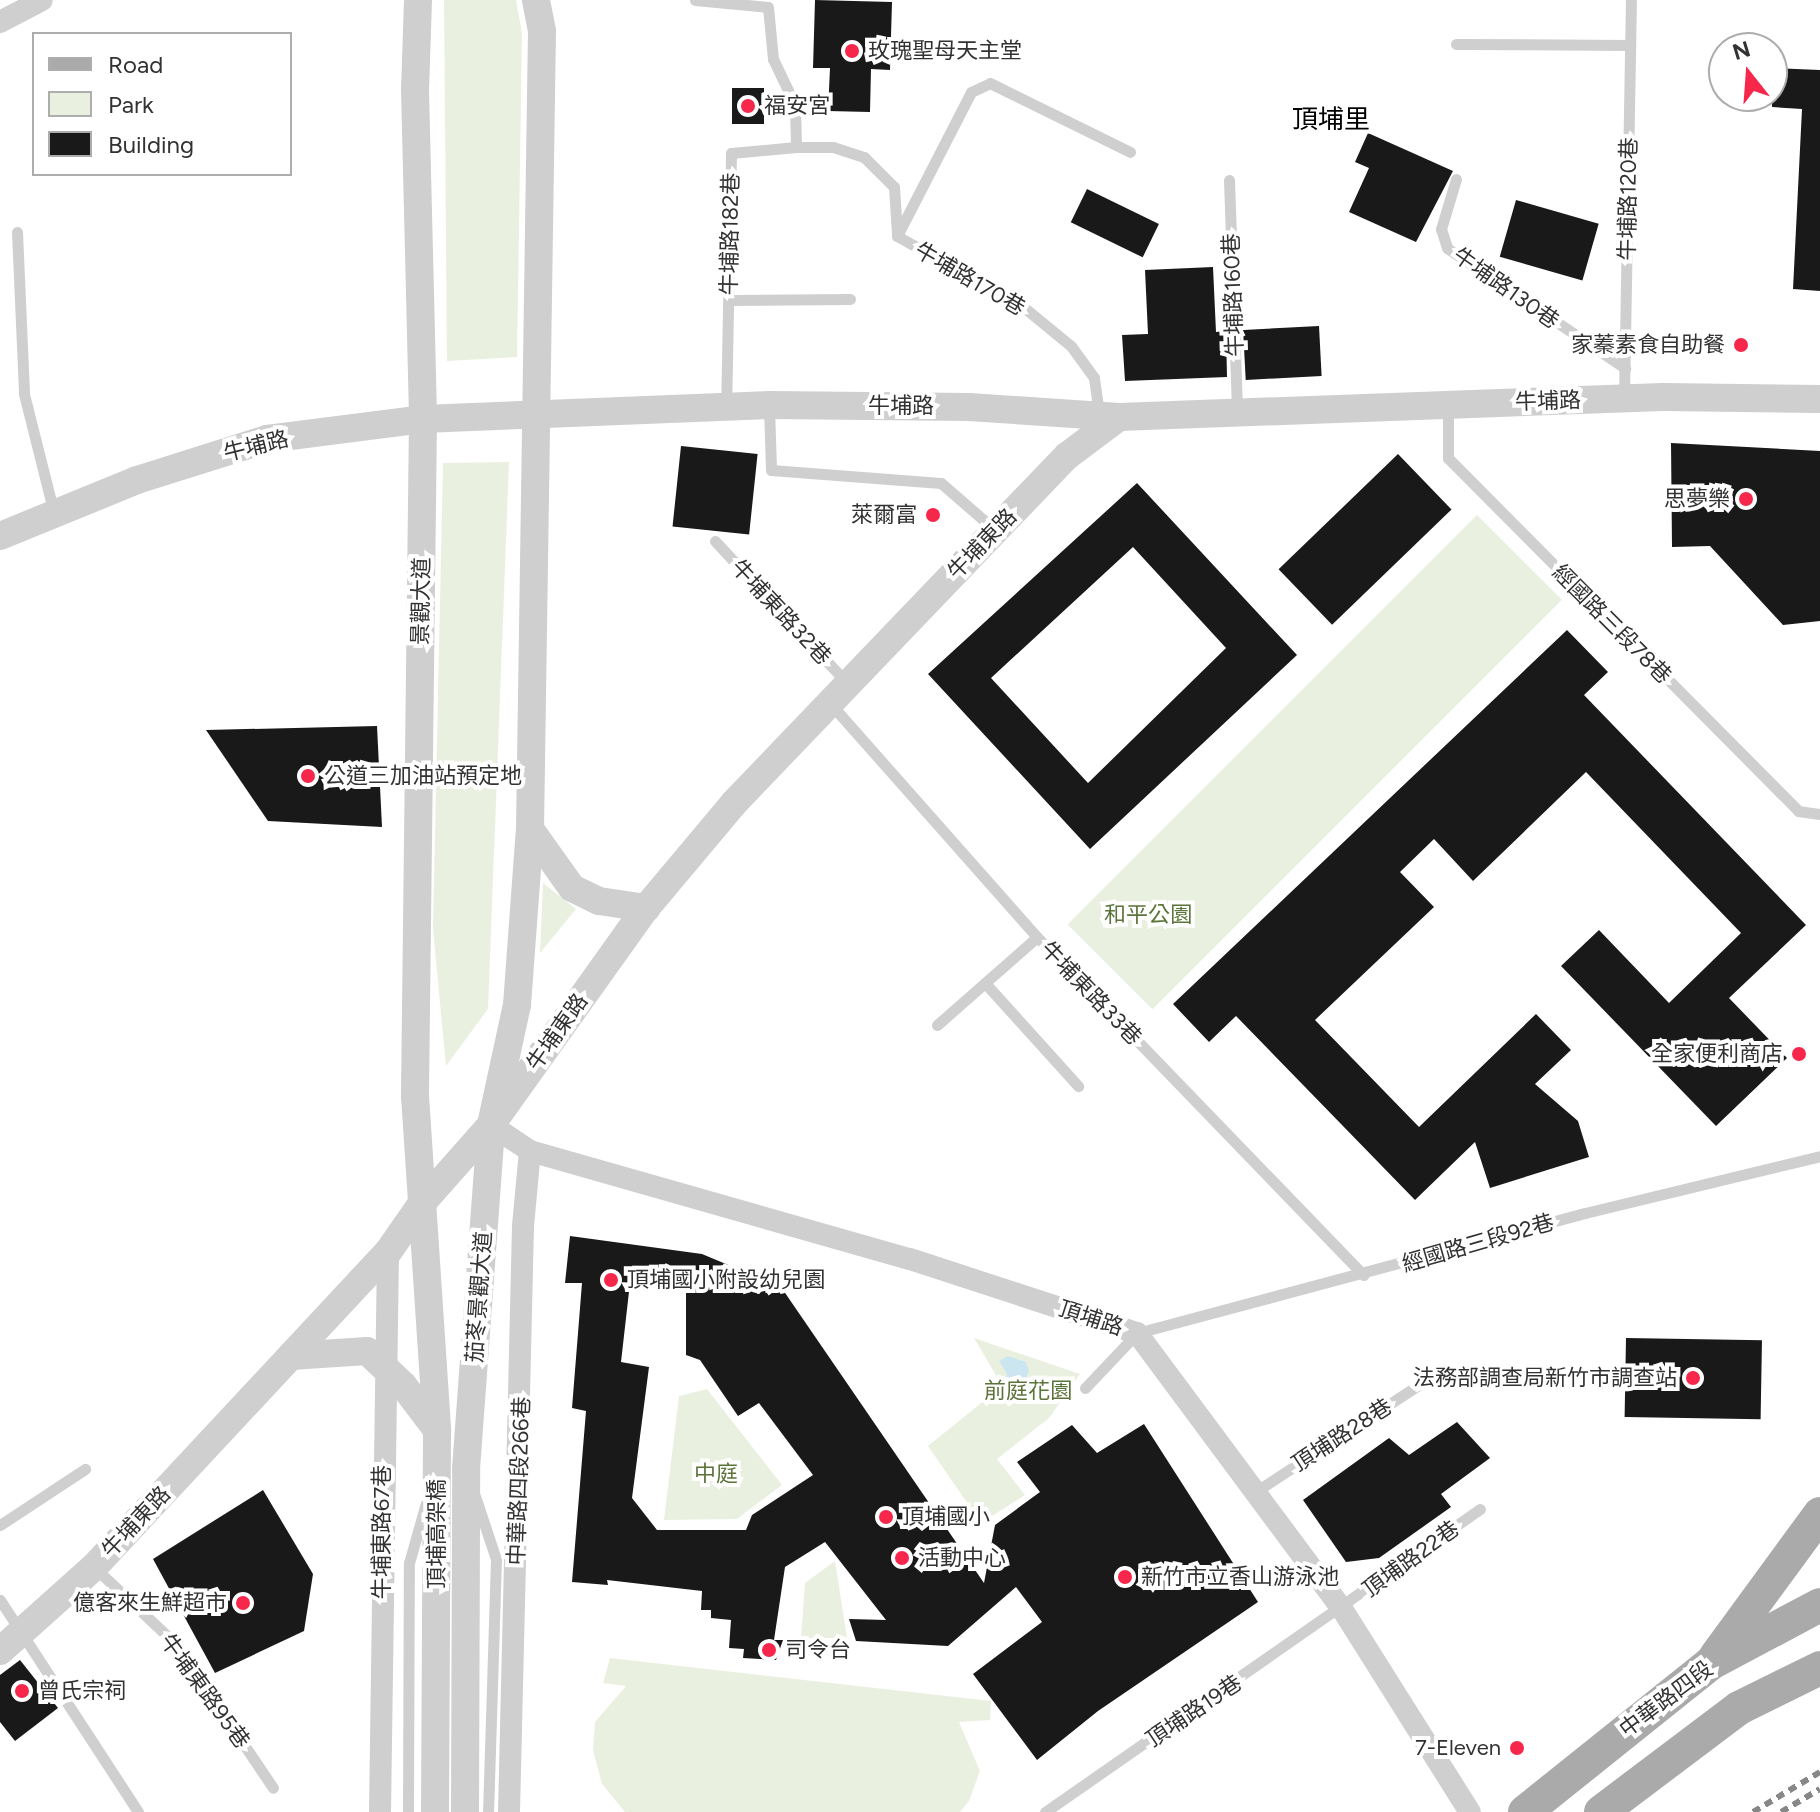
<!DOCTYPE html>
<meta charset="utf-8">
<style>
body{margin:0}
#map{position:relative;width:1820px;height:1812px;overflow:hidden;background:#fff;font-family:Figtree,"Noto Sans TC",sans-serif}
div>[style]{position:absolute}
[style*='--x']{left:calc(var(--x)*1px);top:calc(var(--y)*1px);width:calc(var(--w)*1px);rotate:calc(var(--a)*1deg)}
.green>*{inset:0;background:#eaf0e0;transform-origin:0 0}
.water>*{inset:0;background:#cbe6f1}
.building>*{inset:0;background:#191919;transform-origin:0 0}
.service>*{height:11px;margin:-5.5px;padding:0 5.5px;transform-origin:5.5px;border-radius:5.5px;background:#cfcfcf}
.minor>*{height:22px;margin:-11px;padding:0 11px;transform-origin:11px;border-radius:11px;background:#cfcfcf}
.tertiary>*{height:28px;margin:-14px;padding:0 14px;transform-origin:14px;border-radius:14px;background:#cfcfcf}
.primary>*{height:34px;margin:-17px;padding:0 17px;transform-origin:17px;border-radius:17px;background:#aaa}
.rail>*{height:6px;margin-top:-3px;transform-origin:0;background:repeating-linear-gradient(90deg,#878787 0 8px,transparent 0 14px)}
.dots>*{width:22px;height:22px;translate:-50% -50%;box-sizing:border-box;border:4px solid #fff;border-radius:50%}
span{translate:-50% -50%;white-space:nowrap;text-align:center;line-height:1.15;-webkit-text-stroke:8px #fff;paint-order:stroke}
.poi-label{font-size:22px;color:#323232}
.left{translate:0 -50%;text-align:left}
.right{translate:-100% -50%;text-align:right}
.street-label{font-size:22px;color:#323232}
.park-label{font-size:22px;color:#5b743a}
.quarter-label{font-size:26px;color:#000}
.legend{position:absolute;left:32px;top:32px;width:260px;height:144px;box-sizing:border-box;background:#fff;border:2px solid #adadad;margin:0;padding:10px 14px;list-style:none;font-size:24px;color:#323232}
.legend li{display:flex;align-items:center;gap:16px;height:40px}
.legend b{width:40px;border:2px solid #adadad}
.north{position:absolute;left:1708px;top:32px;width:80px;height:80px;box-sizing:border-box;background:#fff;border:2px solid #adadad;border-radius:50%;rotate:343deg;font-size:22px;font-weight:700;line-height:32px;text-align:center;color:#323232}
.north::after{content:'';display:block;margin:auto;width:28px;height:36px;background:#f7274b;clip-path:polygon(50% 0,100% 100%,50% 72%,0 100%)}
</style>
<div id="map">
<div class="green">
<div style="clip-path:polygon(444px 0,516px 0,522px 33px,517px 357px,447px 361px)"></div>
<div style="clip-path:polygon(509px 462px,488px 1009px,446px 1066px,433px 929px,443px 463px)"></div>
<div style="left:1477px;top:515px;width:120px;height:579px;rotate:45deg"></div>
<div style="clip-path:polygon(543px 883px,576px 909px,540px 953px)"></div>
<div style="clip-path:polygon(974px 1338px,1080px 1374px,1049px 1418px,997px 1459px,1025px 1495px,981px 1523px,928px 1446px,996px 1391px,997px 1377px)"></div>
<div style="clip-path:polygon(707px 1389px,782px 1485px,737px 1519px,664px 1520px,679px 1396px)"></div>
<div style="clip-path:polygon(835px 1561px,847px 1638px,801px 1638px,805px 1583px)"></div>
<div style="clip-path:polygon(610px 1658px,991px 1701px,990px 1720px,959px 1722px,980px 1771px,969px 1801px,960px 1812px,625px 1812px,602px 1784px,593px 1750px,595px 1722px,626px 1686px,603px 1683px)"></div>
</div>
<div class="water">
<div style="clip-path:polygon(1008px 1356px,1026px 1362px,1029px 1371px,1019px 1395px,1007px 1390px,1007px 1374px,999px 1361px)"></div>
</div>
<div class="building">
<div style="clip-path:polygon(815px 0,892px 2px,890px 70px,871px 69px,870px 112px,828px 111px,830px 68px,813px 68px)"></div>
<div style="clip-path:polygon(1772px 68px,1820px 70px,1820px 291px,1793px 289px,1802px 109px,1772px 107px)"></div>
<div style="left:732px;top:88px;width:32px;height:36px"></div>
<div style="clip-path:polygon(1368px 133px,1453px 171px,1416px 242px,1349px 212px,1369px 168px,1355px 162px)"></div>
<div style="left:1087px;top:189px;width:80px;height:37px;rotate:26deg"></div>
<div style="left:1516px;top:200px;width:86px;height:59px;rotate:16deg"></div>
<div style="clip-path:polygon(1213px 267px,1216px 332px,1226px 331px,1227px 377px,1125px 381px,1122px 335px,1148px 334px,1145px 270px)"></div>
<div style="left:1319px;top:326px;width:50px;height:76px;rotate:87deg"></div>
<div style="clip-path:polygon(1671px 443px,1820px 451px,1820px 621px,1783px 625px,1710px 546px,1672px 547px)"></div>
<div style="left:681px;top:446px;width:77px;height:81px;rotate:6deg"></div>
<div style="left:1398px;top:454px;width:77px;height:166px;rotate:46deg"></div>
<div style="clip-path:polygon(evenodd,1137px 483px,1297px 655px,1090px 849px,928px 674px,1137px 483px,1133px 547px,1226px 648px,1088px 783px,991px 678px,1133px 547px)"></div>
<div style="clip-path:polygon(1567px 630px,1608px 672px,1584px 695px,1806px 925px,1729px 998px,1787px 1058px,1716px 1126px,1561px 966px,1599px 930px,1669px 1003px,1741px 933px,1586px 772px,1473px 881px,1434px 839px,1400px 872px,1434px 907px,1315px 1020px,1419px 1127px,1536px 1014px,1571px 1050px,1535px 1084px,1578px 1121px,1589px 1157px,1490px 1188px,1475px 1142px,1415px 1200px,1236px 1016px,1209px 1042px,1173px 1004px)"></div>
<div style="clip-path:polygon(377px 726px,382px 827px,268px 821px,206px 730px)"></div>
<div style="clip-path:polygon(evenodd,570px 1236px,702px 1254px,781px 1287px,984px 1583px,995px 1525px,1040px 1492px,1017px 1462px,1072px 1425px,1097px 1453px,1144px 1424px,1258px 1602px,1098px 1711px,1037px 1760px,973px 1674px,1042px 1622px,1016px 1587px,948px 1646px,856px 1641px,849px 1619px,886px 1620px,825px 1542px,785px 1567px,774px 1640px,783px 1640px,776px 1660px,743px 1658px,744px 1649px,729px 1648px,731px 1620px,711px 1618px,711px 1610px,701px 1610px,702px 1591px,607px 1580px,608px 1585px,572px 1582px,586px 1411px,572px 1408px,582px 1283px,565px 1283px,570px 1236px,661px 1273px,665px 1287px,686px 1290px,686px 1355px,700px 1360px,738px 1416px,759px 1403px,813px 1475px,752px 1515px,746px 1530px,657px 1530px,632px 1498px,649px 1367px,621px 1362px,630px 1283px,659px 1286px,661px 1273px)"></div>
<div style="left:1626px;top:1338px;width:136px;height:79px;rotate:1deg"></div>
<div style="clip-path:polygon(1457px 1422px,1490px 1458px,1441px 1494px,1451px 1507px,1379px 1558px,1346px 1562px,1303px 1500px,1389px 1438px,1409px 1455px)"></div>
<div style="clip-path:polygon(263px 1490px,313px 1574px,304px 1631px,215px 1673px,153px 1559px)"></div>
<div style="clip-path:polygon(20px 1660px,58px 1708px,15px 1741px,0 1722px,0 1675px)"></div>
</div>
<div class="service">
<div style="--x:695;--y:0;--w:73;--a:5.5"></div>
<div style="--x:768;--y:7;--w:52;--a:84.5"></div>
<div style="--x:773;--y:59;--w:51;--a:64.4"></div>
<div style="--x:795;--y:105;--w:42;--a:88.6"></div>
<div style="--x:796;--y:147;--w:65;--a:174.7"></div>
<div style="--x:731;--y:153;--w:253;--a:91.1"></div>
<div style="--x:1456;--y:44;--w:174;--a:0.3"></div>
<div style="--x:796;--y:147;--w:37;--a:0"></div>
<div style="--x:833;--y:147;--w:33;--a:18"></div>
<div style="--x:864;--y:157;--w:42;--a:45"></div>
<div style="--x:894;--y:187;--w:46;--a:86.3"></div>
<div style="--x:1456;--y:179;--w:52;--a:106.7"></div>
<div style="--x:1441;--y:229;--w:20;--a:72"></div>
<div style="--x:1447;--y:248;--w:215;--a:34"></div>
<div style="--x:1229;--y:180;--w:230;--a:88"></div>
<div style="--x:17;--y:232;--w:162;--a:87.5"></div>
<div style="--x:24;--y:394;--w:123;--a:75.9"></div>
<div style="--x:897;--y:236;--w:162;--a:-62.8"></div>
<div style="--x:971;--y:92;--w:21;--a:-25"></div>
<div style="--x:990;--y:83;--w:156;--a:26.2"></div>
<div style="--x:897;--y:236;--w:142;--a:29.1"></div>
<div style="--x:1021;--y:305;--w:65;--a:39.4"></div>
<div style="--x:1071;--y:346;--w:39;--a:54"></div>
<div style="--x:1094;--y:378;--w:37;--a:82"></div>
<div style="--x:729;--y:300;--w:121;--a:-0.5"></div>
<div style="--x:1624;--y:398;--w:398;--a:-89"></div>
<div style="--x:769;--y:406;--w:64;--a:88.2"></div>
<div style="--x:771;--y:470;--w:170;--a:4.4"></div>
<div style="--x:941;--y:483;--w:72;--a:41"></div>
<div style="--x:1448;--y:406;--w:52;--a:90"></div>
<div style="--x:1448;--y:458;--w:497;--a:45.2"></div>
<div style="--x:1798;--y:811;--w:22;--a:8"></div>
<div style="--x:715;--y:541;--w:194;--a:47.1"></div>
<div style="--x:829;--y:702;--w:314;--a:48.5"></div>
<div style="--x:1037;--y:937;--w:470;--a:46"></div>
<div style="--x:985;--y:983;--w:139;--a:47.9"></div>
<div style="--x:937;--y:1025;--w:133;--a:-41.3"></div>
<div style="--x:1085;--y:1388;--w:76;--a:-46.6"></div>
<div style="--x:1137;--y:1333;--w:464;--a:-15"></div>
<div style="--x:1585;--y:1213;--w:242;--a:-13.6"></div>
<div style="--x:1255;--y:1492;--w:208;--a:-33.2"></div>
<div style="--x:475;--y:1496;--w:66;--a:71.6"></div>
<div style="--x:496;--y:1559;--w:253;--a:91.8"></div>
<div style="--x:0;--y:1525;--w:102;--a:-33.4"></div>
<div style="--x:95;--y:1568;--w:112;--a:43.2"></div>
<div style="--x:177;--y:1645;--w:172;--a:56.1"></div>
<div style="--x:0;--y:1600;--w:253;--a:56.9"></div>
<div style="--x:408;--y:1812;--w:249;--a:-89.8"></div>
<div style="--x:409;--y:1563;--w:62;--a:-74.2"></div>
<div style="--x:1045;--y:1812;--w:530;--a:-34.86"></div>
</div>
<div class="minor">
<div style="--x:0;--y:22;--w:47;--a:-27.6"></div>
<div style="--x:491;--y:1125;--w:47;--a:33.7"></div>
<div style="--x:530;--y:1151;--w:395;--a:15.9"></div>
<div style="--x:910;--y:1259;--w:239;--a:18.1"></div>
<div style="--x:1137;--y:1333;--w:344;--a:53.4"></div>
<div style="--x:1342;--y:1609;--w:240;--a:57.8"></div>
<div style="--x:380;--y:1812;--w:560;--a:-89.18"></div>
<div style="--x:509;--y:1812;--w:586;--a:-88.63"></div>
<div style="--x:523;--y:1226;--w:75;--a:-84.7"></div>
</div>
<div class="tertiary">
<div style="--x:418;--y:0;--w:89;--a:91.9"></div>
<div style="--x:415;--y:89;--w:330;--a:88.6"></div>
<div style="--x:423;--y:419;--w:677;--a:90.68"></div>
<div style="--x:415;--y:1096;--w:336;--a:86.2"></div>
<div style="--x:437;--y:1431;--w:381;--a:90.3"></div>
<div style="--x:0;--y:536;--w:148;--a:-22.2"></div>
<div style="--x:137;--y:480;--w:136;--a:-17.5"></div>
<div style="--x:267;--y:439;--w:157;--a:-7.3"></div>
<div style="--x:423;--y:419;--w:346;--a:-2.3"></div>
<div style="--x:769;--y:405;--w:200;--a:0.6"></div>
<div style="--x:969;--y:407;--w:150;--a:3.8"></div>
<div style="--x:1119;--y:417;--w:544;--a:-2.11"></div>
<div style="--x:1663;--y:397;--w:157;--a:0.7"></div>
<div style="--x:530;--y:829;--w:72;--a:54.6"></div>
<div style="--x:572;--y:888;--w:30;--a:26"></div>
<div style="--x:599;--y:901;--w:48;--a:8.5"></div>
<div style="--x:291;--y:1356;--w:76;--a:-3.8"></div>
<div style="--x:367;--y:1351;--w:50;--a:43.4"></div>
<div style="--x:403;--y:1385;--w:56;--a:52.9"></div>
<div style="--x:0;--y:1651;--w:126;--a:-41.8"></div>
<div style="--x:94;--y:1567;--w:431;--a:-47"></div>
<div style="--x:388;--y:1252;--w:60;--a:-55.2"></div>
<div style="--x:422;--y:1203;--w:104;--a:-48.5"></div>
<div style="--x:491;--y:1125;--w:267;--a:-54.5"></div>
<div style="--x:646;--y:908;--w:137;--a:-50"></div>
<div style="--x:734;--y:803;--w:481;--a:-46.2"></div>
<div style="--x:1067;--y:456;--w:65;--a:-36.9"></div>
<div style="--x:465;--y:1812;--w:343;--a:-89.8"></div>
<div style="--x:466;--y:1469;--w:345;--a:-85.8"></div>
<div style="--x:491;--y:1125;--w:123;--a:-77.8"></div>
<div style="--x:517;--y:1005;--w:176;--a:-85.8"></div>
<div style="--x:530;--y:829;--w:798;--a:-89.14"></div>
<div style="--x:542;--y:31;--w:32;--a:-101"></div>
</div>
<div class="primary">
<div style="--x:1716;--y:1656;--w:176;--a:-53.8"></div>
<div style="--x:1525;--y:1812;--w:238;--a:-38.7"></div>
<div style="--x:1711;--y:1663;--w:123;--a:-28"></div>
<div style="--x:1601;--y:1812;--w:173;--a:-37"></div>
<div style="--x:1739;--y:1708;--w:90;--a:-26.3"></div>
</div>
<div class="rail">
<div style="--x:1753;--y:1812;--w:78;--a:-30.8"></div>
<div style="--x:1781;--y:1812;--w:45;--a:-30.5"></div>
</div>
<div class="dots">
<div style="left:852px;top:51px;background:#f7274b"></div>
<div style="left:748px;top:106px;background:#f7274b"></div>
<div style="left:1741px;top:345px;background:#f7274b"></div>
<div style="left:1746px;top:499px;background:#f7274b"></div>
<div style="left:933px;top:515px;background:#f7274b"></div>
<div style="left:308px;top:776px;background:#f7274b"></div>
<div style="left:1799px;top:1054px;background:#f7274b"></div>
<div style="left:611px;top:1280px;background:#f7274b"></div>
<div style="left:1693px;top:1378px;background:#f7274b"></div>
<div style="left:886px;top:1517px;background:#f7274b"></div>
<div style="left:902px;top:1558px;background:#f7274b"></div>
<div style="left:1125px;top:1577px;background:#f7274b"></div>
<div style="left:243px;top:1603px;background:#f7274b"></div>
<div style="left:769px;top:1650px;background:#f7274b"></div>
<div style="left:22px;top:1691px;background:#f7274b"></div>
<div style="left:1517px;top:1748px;background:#f7274b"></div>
</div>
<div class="poi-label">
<span class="left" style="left:868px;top:51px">玫瑰聖母天主堂</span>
<span class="left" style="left:764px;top:106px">福安宮</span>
<span class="right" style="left:1725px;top:345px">家蓁素食自助餐</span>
<span class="right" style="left:1730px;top:499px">思夢樂</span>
<span class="right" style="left:917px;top:515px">萊爾富</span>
<span class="left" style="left:324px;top:776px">公道三加油站預定地</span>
<span class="right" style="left:1783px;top:1054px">全家便利商店</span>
<span class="left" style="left:627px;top:1280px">頂埔國小附設幼兒園</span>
<span class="right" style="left:1677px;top:1378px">法務部調查局新竹市調查站</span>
<span class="left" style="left:902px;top:1517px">頂埔國小</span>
<span class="left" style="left:918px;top:1558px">活動中心</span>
<span class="left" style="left:1141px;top:1577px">新竹市立香山游泳池</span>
<span class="right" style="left:227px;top:1603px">億客來生鮮超市</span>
<span class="left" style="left:785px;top:1650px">司令台</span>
<span class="left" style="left:38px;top:1691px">曾氏宗祠</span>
<span class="right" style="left:1501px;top:1748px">7-Eleven</span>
</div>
<div class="street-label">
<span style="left:1628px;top:199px;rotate:-89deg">牛埔路120巷</span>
<span style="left:730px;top:234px;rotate:-89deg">牛埔路182巷</span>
<span style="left:970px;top:279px;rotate:30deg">牛埔路170巷</span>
<span style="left:1506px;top:288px;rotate:35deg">牛埔路130巷</span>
<span style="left:1233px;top:295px;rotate:-92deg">牛埔路160巷</span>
<span style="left:1548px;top:401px;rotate:-2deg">牛埔路</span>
<span style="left:901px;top:406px">牛埔路</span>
<span style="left:256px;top:446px;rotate:-14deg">牛埔路</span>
<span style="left:982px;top:544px;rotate:-46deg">牛埔東路</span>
<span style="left:421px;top:601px;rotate:-89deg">景觀大道</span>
<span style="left:781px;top:612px;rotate:47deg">牛埔東路32巷</span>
<span style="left:1612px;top:624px;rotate:45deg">經國路三段78巷</span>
<span style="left:1091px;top:993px;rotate:46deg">牛埔東路33巷</span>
<span style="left:557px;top:1032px;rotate:-55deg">牛埔東路</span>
<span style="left:1478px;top:1243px;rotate:-16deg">經國路三段92巷</span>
<span style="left:479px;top:1297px;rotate:-86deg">茄苳景觀大道</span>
<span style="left:1091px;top:1318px;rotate:18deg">頂埔路</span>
<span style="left:1342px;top:1435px;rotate:-33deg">頂埔路28巷</span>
<span style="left:519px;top:1481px;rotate:-88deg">中華路四段266巷</span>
<span style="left:136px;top:1522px;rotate:-47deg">牛埔東路</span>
<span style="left:382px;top:1532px;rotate:-90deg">牛埔東路67巷</span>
<span style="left:437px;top:1534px;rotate:-90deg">頂埔高架橋</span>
<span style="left:1411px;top:1559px;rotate:-36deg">頂埔路22巷</span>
<span style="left:205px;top:1691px;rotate:54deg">牛埔東路95巷</span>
<span style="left:1666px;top:1699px;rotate:-37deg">中華路四段</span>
<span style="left:1194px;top:1711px;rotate:-34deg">頂埔路19巷</span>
</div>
<div class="park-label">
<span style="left:1148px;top:915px">和平公園</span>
<span style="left:1028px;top:1391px">前庭花園</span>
<span style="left:716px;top:1474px">中庭</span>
</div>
<div class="quarter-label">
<span style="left:1331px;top:120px">頂埔里</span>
</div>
<ul class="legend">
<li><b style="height:10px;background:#aaa"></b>Road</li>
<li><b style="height:22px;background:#eaf0e0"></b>Park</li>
<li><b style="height:22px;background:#191919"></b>Building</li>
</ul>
<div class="north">N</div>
</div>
